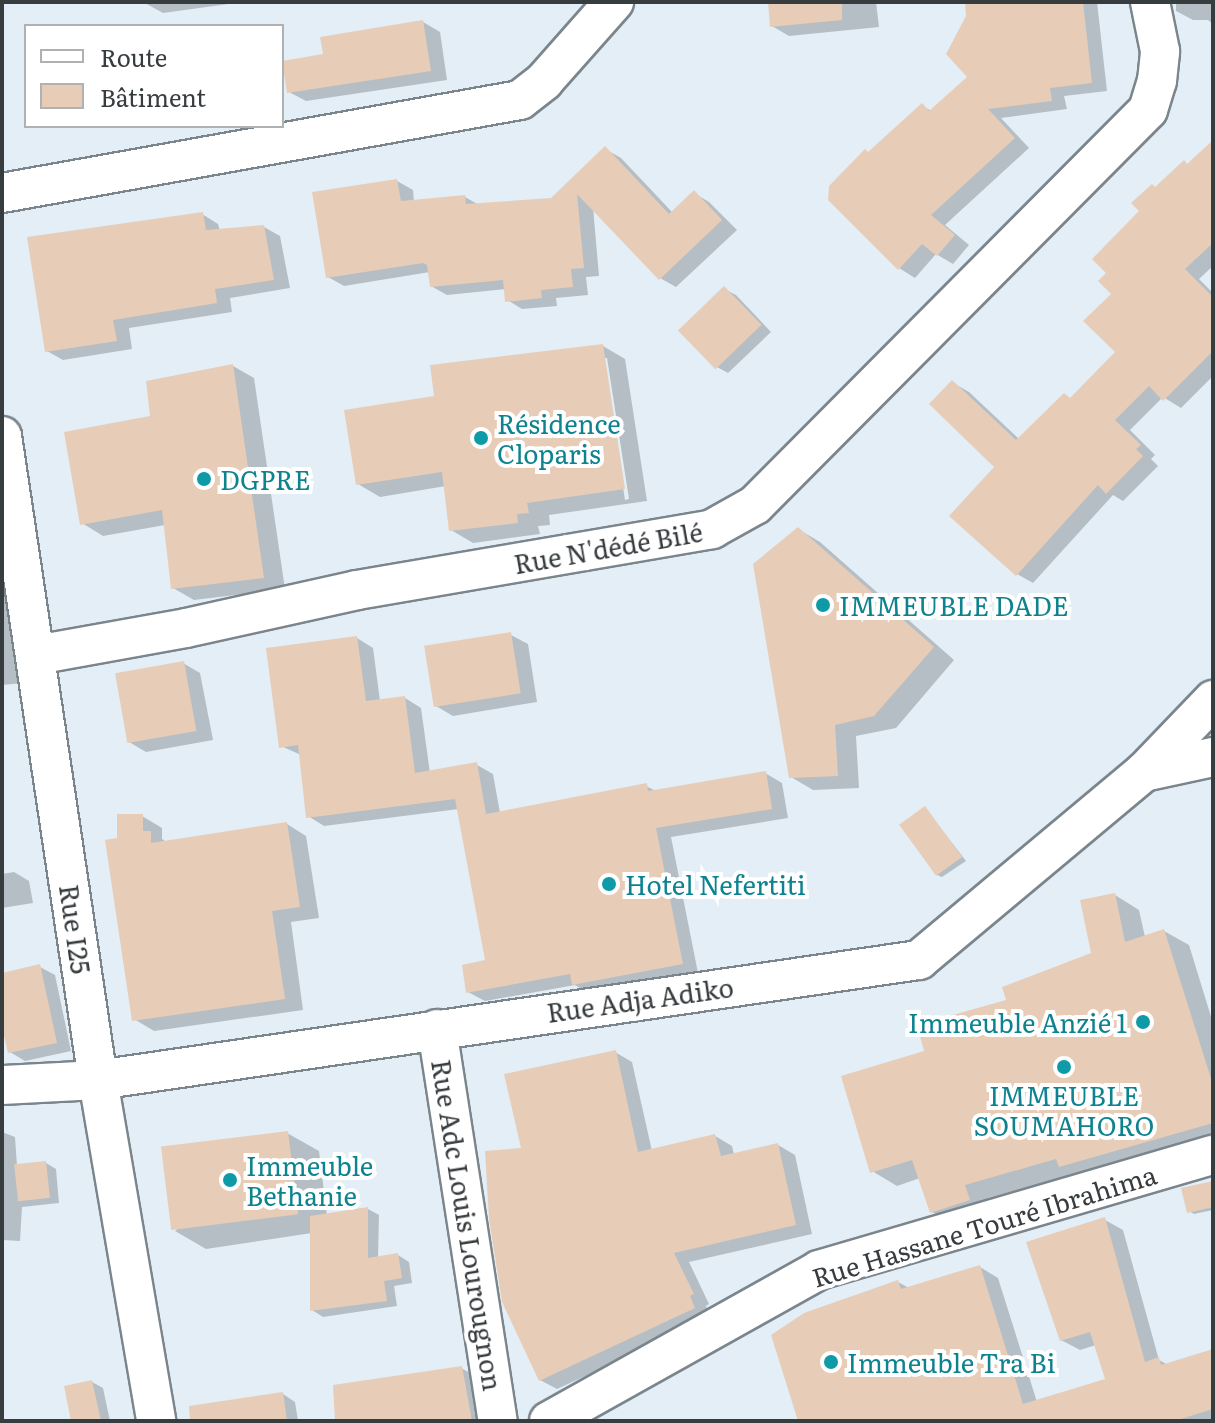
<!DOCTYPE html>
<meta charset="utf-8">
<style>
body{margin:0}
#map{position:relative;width:1215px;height:1423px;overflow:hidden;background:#e3eef6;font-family:Literata,serif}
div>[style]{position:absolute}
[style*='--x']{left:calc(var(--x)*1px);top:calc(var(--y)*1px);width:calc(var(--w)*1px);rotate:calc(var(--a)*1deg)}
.shadow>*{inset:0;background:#0003}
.building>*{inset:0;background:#e7cdb8;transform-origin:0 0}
.roads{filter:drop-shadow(2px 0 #7b858c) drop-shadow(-2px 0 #7b858c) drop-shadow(0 2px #7b858c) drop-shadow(0 -2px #7b858c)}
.street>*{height:38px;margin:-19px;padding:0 19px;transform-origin:19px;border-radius:19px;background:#fff}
.dots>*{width:22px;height:22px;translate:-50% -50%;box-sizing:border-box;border:4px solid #fff;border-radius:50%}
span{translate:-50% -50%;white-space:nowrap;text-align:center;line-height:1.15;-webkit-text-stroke:8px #fff;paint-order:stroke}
.culture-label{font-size:26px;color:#0d838f}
.left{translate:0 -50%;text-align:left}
.right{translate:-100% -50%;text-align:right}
.street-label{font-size:26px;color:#373c3f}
.frame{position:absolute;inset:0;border:4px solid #373c3f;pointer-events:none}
.legend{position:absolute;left:24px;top:24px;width:260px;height:104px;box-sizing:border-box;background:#fff;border:2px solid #afb1b2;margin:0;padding:10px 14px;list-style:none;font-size:24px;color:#373c3f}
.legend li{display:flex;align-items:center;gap:16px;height:40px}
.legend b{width:40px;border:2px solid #afb1b2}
</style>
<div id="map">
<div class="shadow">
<div style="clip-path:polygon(143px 2px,243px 2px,163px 13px)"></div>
<div style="clip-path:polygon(770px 2px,876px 2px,879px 27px,789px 36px,772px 26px)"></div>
<div style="clip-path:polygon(977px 2px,1097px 2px,1107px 91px,1064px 96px,1067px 109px,1001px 118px,1029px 148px,945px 225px,969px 245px,953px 264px,936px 254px,915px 278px,899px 268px,869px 154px,922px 106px,932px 111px,970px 77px)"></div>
<div style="clip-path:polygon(1176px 2px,1213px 2px,1213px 24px,1208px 20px,1193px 20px,1176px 11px)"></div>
<div style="clip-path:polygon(423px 22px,440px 32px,447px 80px,306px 101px,289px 92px,325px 56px)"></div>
<div style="clip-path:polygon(1213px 144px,1213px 266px,1199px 279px,1213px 293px,1213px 376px,1181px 408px,1163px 397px,1130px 430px,1155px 455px,1151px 459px,1158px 466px,1123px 501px,1113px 495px,1033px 583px,1017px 574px,997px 466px,953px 383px,969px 392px,1019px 439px,1072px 399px,1118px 352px,1109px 273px,1142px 211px,1157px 189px)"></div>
<div style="clip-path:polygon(605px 149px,621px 158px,673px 213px,694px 193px,709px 202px,737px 230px,676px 287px,660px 278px,593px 207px,599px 276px,586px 277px,588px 295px,556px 298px,557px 306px,522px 309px,507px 300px,506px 289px,447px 295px,431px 286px,430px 272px,344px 286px,328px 277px,397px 181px,413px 190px,414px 202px,465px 197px,479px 205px,552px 199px)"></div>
<div style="clip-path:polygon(202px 214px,218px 224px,220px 231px,264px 227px,280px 236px,290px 288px,230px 298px,232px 312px,129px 328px,132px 349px,63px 360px,47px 351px)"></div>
<div style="clip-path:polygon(724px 289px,736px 295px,771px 332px,728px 373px,717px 367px)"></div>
<div style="clip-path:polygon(evenodd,603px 346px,625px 359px,647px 501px,549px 515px,550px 525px,538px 526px,540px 534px,473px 543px,451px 530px,446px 486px,380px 497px,358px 484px,436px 398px,603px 346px,603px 358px,607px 358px,629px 499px,625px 500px,603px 358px)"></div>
<div style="clip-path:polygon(233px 366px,254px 378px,285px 589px,194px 600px,173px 588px,165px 525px,103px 536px,82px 523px,152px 418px)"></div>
<div style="clip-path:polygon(798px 529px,820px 542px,954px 660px,896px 728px,856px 736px,859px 788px,813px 790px,791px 777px)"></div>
<div style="clip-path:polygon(2px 575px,10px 580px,24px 683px,2px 685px)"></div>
<div style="clip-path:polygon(511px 635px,528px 644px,537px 702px,453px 716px,436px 706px)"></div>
<div style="clip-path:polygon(357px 638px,373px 648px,380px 701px,405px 698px,421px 708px,430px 773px,477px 765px,493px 774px,500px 813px,646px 786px,658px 792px,765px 773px,782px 783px,788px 818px,671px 837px,698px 973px,590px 994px,575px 985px,485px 1001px,468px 992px,488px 962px,459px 809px,324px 826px,308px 816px,301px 755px,281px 746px)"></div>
<div style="clip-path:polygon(183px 663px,200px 673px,213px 740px,146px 752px,129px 742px)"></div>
<div style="clip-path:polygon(925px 808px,966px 861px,942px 877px,937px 875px)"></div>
<div style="clip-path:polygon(142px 816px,162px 828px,162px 839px,168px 843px,287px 824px,306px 836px,319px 918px,291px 922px,303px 1010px,154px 1031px,134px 1019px,119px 840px)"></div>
<div style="clip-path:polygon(14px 872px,29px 881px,33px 903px,2px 908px,2px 874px)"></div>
<div style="clip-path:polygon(1115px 895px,1139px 910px,1145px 937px,1164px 931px,1189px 945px,1213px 1023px,1213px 1144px,1085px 1180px,1075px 1174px,988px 1198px,993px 1213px,957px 1226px,932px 1212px,920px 1178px,897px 1186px,872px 1171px,926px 1052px,1094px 954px)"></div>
<div style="clip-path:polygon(40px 967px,55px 975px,71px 1051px,25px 1061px,10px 1052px,2px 1024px,2px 975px)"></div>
<div style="clip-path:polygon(615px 1052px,632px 1062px,652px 1151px,715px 1136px,732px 1146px,734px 1155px,778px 1145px,795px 1155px,812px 1234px,689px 1262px,709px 1304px,706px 1306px,711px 1318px,557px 1389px,540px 1380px,523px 1150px)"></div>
<div style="clip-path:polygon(2px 1132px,15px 1137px,17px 1166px,46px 1163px,56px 1169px,59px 1203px,22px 1207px,20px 1241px,2px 1240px)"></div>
<div style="clip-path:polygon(287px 1133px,319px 1151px,327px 1216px,368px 1209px,379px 1215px,378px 1258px,398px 1255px,409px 1262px,412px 1283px,394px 1286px,397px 1306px,323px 1317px,312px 1310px,312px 1233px,206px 1249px,175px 1231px)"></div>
<div style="clip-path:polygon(1213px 1183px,1213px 1210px,1194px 1214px,1189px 1211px)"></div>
<div style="clip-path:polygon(1105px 1220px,1123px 1230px,1159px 1360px,1168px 1365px,1213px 1351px,1213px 1421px,803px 1421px,898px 1282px,909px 1288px,980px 1267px,998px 1278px,1037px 1402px,1107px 1380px,1096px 1345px,1080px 1350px,1061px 1340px)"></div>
<div style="clip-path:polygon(461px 1368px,488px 1383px,495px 1421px,337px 1421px)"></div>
<div style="clip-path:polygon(92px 1382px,103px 1388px,110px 1421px,73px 1421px)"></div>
<div style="clip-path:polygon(283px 1394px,295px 1402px,298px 1421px,213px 1421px)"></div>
</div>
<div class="building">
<div style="clip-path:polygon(768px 2px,842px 2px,842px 20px,770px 27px)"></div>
<div style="clip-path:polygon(965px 2px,1083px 2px,1092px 83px,1050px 88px,1052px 101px,988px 109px,1015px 138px,931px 215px,955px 235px,937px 256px,922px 244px,898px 270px,828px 200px,829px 186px,865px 149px,868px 152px,922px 103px,929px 111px,967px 77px,946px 54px,966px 16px)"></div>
<div style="clip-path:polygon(423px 20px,431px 71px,287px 93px,282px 61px,323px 54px,320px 37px)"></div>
<div style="clip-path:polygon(1213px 140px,1213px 243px,1185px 269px,1213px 297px,1213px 351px,1163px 401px,1149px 386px,1115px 420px,1141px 445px,1136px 449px,1143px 456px,1106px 494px,1098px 485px,1016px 576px,949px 516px,994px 467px,929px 404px,952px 380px,1016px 440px,1064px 393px,1070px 398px,1115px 352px,1083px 321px,1111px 294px,1098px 281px,1106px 273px,1092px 259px,1139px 211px,1131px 203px,1152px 184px,1155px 187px,1184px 160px,1187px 164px)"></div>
<div style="clip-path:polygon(605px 146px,669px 214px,694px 190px,722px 220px,659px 280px,577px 194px,584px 268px,571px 269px,573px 287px,541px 290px,542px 298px,505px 302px,503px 280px,430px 287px,427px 265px,423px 263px,326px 278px,312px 192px,397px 179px,401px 201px,465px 195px,466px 204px,551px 198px)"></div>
<div style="clip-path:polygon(203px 212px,206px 230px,264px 225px,274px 280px,215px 289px,217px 303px,113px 320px,117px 341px,45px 352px,27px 237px)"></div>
<div style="left:724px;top:286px;width:54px;height:64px;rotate:46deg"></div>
<div style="clip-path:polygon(603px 344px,625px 489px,527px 503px,529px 513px,517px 514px,518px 523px,449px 531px,442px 472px,356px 485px,344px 410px,434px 396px,430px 365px)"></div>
<div style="clip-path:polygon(233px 364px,264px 578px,171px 589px,162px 510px,80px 525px,64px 432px,150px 416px,146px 381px)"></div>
<div style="clip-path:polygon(798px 527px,934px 647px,874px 716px,835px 725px,838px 776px,789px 778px,753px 564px)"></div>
<div style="left:511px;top:632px;width:62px;height:88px;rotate:81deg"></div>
<div style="clip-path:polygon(357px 636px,366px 701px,405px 696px,415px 773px,477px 762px,486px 814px,647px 783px,648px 791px,766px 771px,772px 809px,656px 828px,683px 964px,572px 985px,570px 974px,466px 993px,462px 965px,485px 960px,455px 799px,306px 818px,298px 745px,279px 748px,266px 648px)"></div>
<div style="left:184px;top:661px;width:71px;height:70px;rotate:80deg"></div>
<div style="left:925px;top:806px;width:63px;height:32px;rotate:54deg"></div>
<div style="clip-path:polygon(117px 814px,143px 814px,143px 831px,151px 831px,151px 843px,287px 822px,300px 907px,272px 911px,285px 999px,132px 1021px,105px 840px,117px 838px)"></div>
<div style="clip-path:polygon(1115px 893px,1125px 942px,1164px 929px,1213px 1085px,1213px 1123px,1059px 1167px,1056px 1159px,965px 1185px,970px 1200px,930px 1213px,912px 1160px,870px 1173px,841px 1076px,924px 1051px,917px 1025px,1006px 1000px,1002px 987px,1091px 953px,1080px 900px)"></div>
<div style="clip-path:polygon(40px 964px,57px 1043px,8px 1053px,2px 1027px,2px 973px)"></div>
<div style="clip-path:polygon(616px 1050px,638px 1152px,715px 1134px,721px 1156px,778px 1143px,796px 1225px,674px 1253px,694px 1294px,690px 1296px,695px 1308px,539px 1381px,502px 1302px,489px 1219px,485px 1151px,521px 1148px,504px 1074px)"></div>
<div style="left:288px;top:1131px;width:84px;height:128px;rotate:83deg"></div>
<div style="left:46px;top:1161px;width:37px;height:32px;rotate:84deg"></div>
<div style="clip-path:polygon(1213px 1181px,1213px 1207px,1187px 1213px,1181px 1188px)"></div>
<div style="clip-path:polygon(368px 1207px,368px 1258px,398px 1253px,402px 1278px,384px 1281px,387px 1301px,310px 1311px,310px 1216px)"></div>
<div style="clip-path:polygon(1105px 1217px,1145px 1362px,1159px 1357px,1161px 1365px,1213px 1349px,1213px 1409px,1174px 1421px,798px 1421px,771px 1335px,804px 1313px,898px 1280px,901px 1289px,980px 1265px,1023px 1404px,1105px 1379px,1090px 1332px,1060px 1341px,1026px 1242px)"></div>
<div style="clip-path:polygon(462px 1366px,472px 1421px,335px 1421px,333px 1385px)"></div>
<div style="clip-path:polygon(92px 1380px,101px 1421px,71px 1421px,64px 1386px)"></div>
<div style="clip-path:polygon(283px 1392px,287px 1421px,190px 1421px,189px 1406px)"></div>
</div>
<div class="roads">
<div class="street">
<div style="--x:2;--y:193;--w:526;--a:-10.18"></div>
<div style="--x:520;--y:100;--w:31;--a:-38"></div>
<div style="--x:544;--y:81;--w:106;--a:-48.5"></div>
<div style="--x:2;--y:436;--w:651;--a:81.52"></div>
<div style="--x:98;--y:1080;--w:346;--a:80.3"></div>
<div style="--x:36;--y:655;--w:152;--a:-10.2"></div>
<div style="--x:186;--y:628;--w:175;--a:-12.5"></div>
<div style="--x:357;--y:590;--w:360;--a:-9.7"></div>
<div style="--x:712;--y:529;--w:49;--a:-29.2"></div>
<div style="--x:755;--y:505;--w:557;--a:-45.15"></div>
<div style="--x:1148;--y:110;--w:30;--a:-73"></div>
<div style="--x:1157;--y:81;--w:30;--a:-84"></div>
<div style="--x:1160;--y:51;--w:50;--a:-101.5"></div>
<div style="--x:1144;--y:772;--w:100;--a:-46.2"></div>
<div style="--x:437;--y:1029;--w:397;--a:81.2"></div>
<div style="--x:2;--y:1085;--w:96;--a:-3"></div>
<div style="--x:98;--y:1080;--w:830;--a:-8.32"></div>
<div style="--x:919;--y:960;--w:293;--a:-39.9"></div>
<div style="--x:1144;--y:772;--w:71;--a:-12.3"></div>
<div style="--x:549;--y:1421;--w:309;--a:-29.2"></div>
<div style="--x:819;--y:1270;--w:410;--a:-16.3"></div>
</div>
</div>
<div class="dots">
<div style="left:481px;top:438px;background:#0f9aa8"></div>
<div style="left:204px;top:479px;background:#0f9aa8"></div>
<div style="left:823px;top:605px;background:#0f9aa8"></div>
<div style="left:609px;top:884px;background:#0f9aa8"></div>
<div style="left:1143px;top:1022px;background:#0f9aa8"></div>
<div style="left:1064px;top:1067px;background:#0f9aa8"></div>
<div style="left:230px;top:1180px;background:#0f9aa8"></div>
<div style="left:831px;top:1362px;background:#0f9aa8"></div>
</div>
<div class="culture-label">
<span class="left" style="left:497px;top:438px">Résidence<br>Cloparis</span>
<span class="left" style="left:220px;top:479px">DGPRE</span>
<span class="left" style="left:839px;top:605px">IMMEUBLE DADE</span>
<span class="left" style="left:625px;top:884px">Hotel Nefertiti</span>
<span class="right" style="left:1127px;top:1022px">Immeuble Anzié 1</span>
<span style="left:1064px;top:1110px">IMMEUBLE<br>SOUMAHORO</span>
<span class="left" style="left:246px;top:1180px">Immeuble<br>Bethanie</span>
<span class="left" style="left:847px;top:1362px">Immeuble Tra Bi</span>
</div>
<div class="street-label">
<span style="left:608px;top:547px;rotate:-10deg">Rue N'dédé Bilé</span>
<span style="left:76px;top:929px;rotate:82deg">Rue I25</span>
<span style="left:640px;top:999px;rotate:-8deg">Rue Adja Adiko</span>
<span style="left:468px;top:1225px;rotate:81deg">Rue Adc Louis Lourougnon</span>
<span style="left:984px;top:1225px;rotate:-17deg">Rue Hassane Touré Ibrahima</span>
</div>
<div class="frame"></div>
<ul class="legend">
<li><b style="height:10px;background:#fff"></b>Route</li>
<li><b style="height:22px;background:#e7cdb8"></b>Bâtiment</li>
</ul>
</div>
